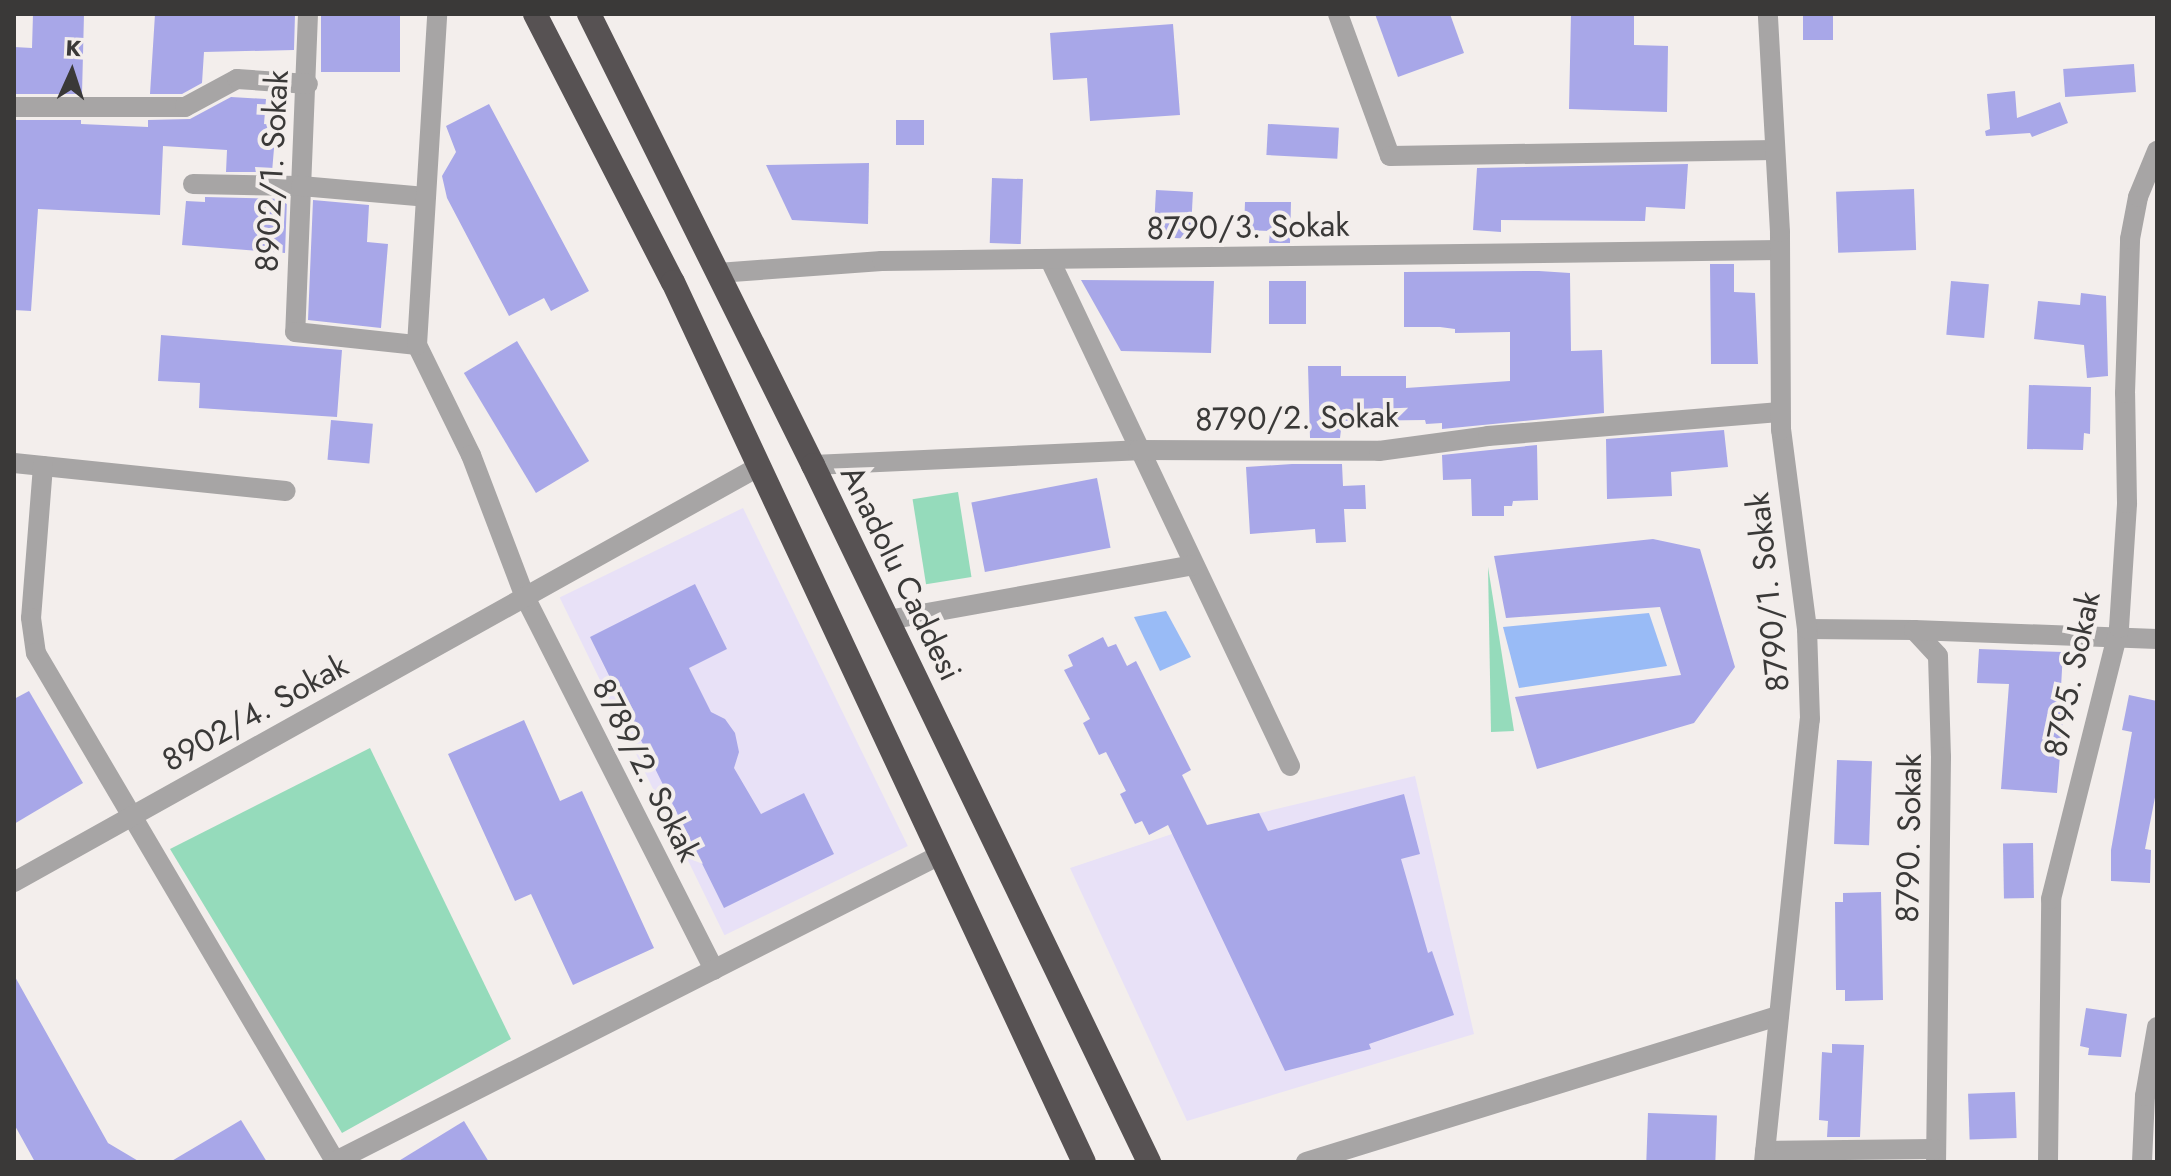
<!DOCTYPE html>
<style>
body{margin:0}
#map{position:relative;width:2171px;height:1176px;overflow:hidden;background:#f3eeec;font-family:Jost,sans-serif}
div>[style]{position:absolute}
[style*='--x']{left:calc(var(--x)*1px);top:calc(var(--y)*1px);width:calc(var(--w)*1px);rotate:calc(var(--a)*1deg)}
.education>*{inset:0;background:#e8e1f7;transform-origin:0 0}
.green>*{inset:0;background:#95dbbb;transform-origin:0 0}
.water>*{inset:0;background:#99bbf6}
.building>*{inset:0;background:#a8a7e8;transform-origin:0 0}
.minor>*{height:20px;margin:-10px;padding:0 10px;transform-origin:10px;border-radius:10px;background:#a7a5a5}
.highway>*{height:24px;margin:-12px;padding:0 12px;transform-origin:12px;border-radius:12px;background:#575253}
span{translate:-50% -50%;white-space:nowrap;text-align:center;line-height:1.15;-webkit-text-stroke:8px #f3eeec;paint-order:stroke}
.street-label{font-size:32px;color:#3a3938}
.frame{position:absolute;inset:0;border:16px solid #3a3938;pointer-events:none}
.north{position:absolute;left:32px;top:32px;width:80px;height:80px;-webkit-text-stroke:6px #f3eeec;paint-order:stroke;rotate:3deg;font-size:22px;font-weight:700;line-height:32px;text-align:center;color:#3a3938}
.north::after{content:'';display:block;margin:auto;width:28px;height:36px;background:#3a3938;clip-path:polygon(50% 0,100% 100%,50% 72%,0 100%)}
</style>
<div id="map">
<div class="education">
<div style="left:743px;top:508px;width:376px;height:204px;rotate:64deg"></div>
<div style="clip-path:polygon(1415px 776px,1474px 1034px,1187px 1121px,1070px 868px,1172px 834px)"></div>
</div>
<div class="green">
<div style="left:958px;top:492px;width:86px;height:46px;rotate:81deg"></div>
<div style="clip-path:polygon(1488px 567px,1514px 731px,1491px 732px)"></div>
<div style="clip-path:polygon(370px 748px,511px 1039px,342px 1133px,170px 849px)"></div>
</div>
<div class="water">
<div style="clip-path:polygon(1166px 611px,1191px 657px,1160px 671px,1134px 617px)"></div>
<div style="clip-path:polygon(1649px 613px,1667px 666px,1519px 688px,1503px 627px)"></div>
</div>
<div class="building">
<div style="clip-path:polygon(33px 14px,84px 14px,82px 94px,14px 94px,14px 47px,32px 48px)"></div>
<div style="clip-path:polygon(155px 14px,295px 14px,294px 50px,204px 52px,202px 83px,182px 94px,150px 94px)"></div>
<div style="left:321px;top:14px;width:79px;height:58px"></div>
<div style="clip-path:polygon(1375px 14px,1450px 14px,1464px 53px,1398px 77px)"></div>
<div style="clip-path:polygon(1571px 14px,1634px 14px,1634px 45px,1668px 46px,1667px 112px,1569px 109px)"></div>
<div style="left:1803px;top:14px;width:30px;height:26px"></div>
<div style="clip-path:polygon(1173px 24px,1180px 115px,1090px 121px,1087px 78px,1053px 80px,1050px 33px)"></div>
<div style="left:2134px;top:64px;width:28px;height:71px;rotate:86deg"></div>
<div style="clip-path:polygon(2015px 91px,2017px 118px,2060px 102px,2068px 123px,2032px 137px,2030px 133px,1986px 136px,1985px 131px,1990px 129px,1987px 94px)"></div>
<div style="clip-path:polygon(231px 97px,266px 99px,264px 124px,276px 125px,272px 172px,226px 172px,227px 150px,163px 146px,160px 215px,38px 209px,31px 311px,14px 310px,14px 120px,81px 120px,81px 124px,148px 127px,148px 120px,190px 119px)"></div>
<div style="clip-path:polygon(489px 104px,589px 291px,551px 311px,544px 298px,509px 316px,447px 198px,442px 176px,456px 152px,446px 126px)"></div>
<div style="left:896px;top:120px;width:28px;height:25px"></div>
<div style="left:1268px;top:124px;width:71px;height:31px;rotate:3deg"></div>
<div style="clip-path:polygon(869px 163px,868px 224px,792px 220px,766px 165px)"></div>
<div style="clip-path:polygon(1688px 164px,1685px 209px,1646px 207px,1645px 221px,1501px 220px,1501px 232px,1473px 230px,1477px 168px)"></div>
<div style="left:992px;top:178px;width:31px;height:65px;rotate:2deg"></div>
<div style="left:1914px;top:189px;width:61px;height:78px;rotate:88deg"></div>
<div style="left:1156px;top:190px;width:37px;height:47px;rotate:3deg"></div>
<div style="clip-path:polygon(205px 197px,287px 199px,285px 253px,182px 245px,186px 201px,205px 202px)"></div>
<div style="clip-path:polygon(313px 200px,369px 205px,367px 242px,388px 244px,381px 328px,308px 320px)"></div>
<div style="clip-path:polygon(1245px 202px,1291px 202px,1290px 243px,1269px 243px,1270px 231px,1244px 230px)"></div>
<div style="clip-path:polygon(1710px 264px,1734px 264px,1734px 292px,1755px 293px,1758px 364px,1711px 364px)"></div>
<div style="clip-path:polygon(1539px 271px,1570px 273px,1571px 351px,1602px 350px,1604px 413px,1442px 429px,1442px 423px,1426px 424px,1425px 420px,1342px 421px,1340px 438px,1310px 438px,1308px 366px,1341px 366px,1341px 376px,1406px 376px,1406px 388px,1510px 381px,1510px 332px,1455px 333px,1455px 329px,1440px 327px,1404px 327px,1404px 272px)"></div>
<div style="clip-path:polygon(1081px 280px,1214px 281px,1211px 353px,1121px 351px)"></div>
<div style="left:1269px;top:281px;width:37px;height:43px"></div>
<div style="left:1951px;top:281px;width:38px;height:54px;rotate:5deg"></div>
<div style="clip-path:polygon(2081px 293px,2106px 296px,2108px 376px,2087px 378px,2084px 345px,2034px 339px,2038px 301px,2080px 305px)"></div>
<div style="clip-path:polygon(161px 335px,342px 350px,337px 417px,199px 408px,200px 383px,158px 381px)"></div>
<div style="left:517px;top:341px;width:140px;height:62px;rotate:59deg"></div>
<div style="clip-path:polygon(2029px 385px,2091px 387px,2090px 434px,2084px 433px,2083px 450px,2027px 449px)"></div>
<div style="left:331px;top:420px;width:42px;height:40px;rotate:5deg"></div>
<div style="clip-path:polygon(1724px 430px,1728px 467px,1671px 472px,1672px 496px,1607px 499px,1606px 439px)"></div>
<div style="clip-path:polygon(1537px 445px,1538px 500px,1513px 501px,1512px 506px,1504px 506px,1504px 516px,1472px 516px,1471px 479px,1443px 480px,1442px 455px)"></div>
<div style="clip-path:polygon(1292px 464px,1342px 464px,1343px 486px,1365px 485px,1366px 509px,1344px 509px,1346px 542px,1316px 543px,1315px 529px,1250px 534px,1246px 467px)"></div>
<div style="left:1097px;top:478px;width:71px;height:128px;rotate:79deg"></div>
<div style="clip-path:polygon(1653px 539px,1700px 549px,1735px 667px,1694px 723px,1537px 769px,1515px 697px,1681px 675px,1660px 607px,1506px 618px,1494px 556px)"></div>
<div style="clip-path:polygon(695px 584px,727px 649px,689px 668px,711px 712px,725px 719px,735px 733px,739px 752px,734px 768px,761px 814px,804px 793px,834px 854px,724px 908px,590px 637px)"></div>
<div style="clip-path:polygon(1103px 637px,1108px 647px,1116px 644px,1127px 666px,1136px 661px,1191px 770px,1182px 775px,1207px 825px,1259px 813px,1268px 831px,1404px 794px,1420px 854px,1401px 859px,1428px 953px,1432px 951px,1454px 1015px,1369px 1044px,1371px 1049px,1285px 1071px,1168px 825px,1149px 835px,1142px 821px,1135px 824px,1120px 794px,1126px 791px,1106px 752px,1099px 755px,1083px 723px,1090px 719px,1064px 670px,1073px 666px,1068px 655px)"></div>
<div style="clip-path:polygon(1979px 649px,2063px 652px,2060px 705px,2064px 705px,2057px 793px,2001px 789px,2009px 684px,1977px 683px)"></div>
<div style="clip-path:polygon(29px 691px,83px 783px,14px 824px,14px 699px)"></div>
<div style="clip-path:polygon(2129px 695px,2157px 701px,2157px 787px,2145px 849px,2151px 850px,2150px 883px,2111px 881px,2111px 850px,2132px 732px,2122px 730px)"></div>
<div style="clip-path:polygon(524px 720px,560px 801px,582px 791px,654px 948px,573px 985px,531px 894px,515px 901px,448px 754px)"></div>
<div style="left:1837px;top:760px;width:35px;height:84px;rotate:2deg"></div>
<div style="left:2033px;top:843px;width:55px;height:30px;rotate:89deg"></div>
<div style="clip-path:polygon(1881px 892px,1883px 1000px,1845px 1001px,1845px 990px,1836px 990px,1835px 902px,1843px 902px,1843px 893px)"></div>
<div style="clip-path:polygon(14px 975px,108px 1143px,140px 1162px,35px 1162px,14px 1124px)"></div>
<div style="clip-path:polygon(2086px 1008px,2127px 1014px,2121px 1057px,2088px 1055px,2089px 1048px,2080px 1046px)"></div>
<div style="clip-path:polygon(1832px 1044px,1864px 1045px,1860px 1137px,1827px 1137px,1828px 1121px,1819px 1120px,1822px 1052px,1832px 1053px)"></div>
<div style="left:2015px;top:1092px;width:46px;height:47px;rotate:88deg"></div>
<div style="left:1648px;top:1113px;width:69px;height:49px;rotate:2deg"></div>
<div style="clip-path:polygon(241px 1120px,267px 1162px,170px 1162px)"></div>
<div style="clip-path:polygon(464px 1121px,489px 1162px,397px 1162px)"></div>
</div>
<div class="minor">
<div style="--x:308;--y:14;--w:318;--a:92.3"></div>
<div style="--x:295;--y:332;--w:123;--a:6.1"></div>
<div style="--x:417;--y:345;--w:123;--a:63.9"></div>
<div style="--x:471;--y:455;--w:152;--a:69.2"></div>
<div style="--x:525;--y:597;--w:418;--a:63.1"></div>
<div style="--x:1338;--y:14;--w:151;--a:69.9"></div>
<div style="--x:1390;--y:156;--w:385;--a:-0.9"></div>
<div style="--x:14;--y:107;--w:171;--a:0"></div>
<div style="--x:185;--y:107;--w:59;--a:-28.3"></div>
<div style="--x:237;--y:79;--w:71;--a:4"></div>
<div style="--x:193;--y:184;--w:108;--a:1.1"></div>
<div style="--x:301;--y:186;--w:125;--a:5"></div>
<div style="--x:1050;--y:260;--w:560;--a:64.62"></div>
<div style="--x:718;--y:273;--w:164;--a:-4.2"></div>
<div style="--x:882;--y:261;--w:898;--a:-0.7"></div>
<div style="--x:417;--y:345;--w:332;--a:-86.5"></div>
<div style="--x:14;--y:463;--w:273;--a:5.9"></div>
<div style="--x:813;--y:465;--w:325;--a:-2.6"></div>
<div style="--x:1138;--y:450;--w:241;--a:0.2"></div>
<div style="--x:1379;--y:451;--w:110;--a:-7.8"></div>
<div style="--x:1488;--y:436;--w:293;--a:-4.7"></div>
<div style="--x:43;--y:466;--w:152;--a:94.5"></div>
<div style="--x:31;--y:618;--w:35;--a:82"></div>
<div style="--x:36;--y:653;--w:589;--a:59.52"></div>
<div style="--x:888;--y:620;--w:310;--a:-10.2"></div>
<div style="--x:1807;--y:629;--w:107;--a:0.5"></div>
<div style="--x:1914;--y:630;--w:35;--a:47"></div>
<div style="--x:1938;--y:656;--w:101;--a:88.3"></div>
<div style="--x:1941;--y:757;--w:405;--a:90.7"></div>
<div style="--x:1914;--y:630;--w:243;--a:2.1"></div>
<div style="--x:14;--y:882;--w:852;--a:-29.15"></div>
<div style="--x:1765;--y:1151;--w:170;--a:-0.7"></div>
<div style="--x:334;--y:1162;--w:679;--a:-26.87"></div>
<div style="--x:1306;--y:1162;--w:495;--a:-17.2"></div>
<div style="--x:1764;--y:1162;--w:445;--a:-84.1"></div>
<div style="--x:1810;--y:719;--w:90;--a:-91.9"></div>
<div style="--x:1807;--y:629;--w:201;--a:-97.4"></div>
<div style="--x:1781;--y:430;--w:198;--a:-90.3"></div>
<div style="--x:1780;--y:232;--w:218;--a:-93.2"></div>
<div style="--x:2048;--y:1162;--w:263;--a:-89.3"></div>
<div style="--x:2051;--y:899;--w:279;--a:-75.9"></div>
<div style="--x:2119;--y:628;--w:125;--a:-86.3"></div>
<div style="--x:2127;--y:503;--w:110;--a:-91"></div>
<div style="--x:2125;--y:393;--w:154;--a:-88.1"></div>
<div style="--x:2130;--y:239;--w:43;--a:-79.2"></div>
<div style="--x:2138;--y:197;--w:50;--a:-67.6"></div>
<div style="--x:2142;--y:1162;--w:66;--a:-87.4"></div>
<div style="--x:2145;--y:1096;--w:70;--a:-80.1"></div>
</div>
<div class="highway">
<div style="--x:535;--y:14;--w:301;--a:62.8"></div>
<div style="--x:673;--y:282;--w:971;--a:64.97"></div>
<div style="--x:589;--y:14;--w:504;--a:63.59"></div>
<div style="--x:813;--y:465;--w:774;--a:64.26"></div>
</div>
<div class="street-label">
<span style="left:272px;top:171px;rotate:-87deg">8902/1. Sokak</span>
<span style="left:1248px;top:227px;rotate:-1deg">8790/3. Sokak</span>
<span style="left:1297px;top:418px;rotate:-1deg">8790/2. Sokak</span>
<span style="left:901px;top:573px;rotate:64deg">Anadolu Caddesi</span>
<span style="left:1768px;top:592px;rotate:-96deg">8790/1. Sokak</span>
<span style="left:2072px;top:674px;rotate:-78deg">8795. Sokak</span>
<span style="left:255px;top:713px;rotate:-29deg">8902/4. Sokak</span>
<span style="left:646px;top:770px;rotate:63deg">8789/2. Sokak</span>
<span style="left:1909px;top:838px;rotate:-89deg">8790. Sokak</span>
</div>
<div class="frame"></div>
<div class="north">K</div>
</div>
